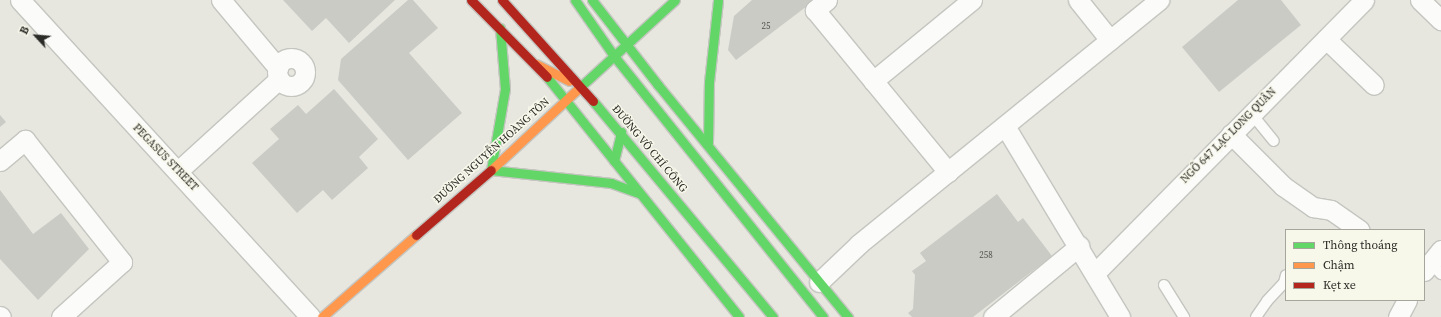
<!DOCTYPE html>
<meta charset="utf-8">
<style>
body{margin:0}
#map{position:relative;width:1441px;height:317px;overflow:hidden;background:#e7e7e0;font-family:"Source Serif 4",serif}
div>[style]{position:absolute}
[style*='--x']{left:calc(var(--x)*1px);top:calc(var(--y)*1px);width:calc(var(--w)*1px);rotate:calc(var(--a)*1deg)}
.building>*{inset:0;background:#cbcbc6}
.roads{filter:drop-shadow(1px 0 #c5c5c0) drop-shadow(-1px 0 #c5c5c0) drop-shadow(0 1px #c5c5c0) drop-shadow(0 -1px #c5c5c0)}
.lane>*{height:10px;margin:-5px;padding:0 5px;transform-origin:5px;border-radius:5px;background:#fbfbfa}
.street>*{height:19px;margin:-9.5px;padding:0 9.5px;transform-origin:9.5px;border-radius:9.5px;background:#fbfbfa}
.street>.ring{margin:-9.5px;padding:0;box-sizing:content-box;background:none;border:19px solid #fbfbfa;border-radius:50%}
.fast>*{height:9px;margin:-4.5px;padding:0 4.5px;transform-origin:4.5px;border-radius:4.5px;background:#63d668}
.slow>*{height:9px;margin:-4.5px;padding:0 4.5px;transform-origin:4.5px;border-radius:4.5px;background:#ff974d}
.jam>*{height:9px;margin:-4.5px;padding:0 4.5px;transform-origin:4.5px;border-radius:4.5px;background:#b3261e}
span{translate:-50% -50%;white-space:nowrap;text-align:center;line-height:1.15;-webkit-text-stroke:3px #f7f7ea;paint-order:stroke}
.number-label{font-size:9px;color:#53534f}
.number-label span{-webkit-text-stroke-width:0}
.street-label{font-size:11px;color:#2b2b27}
.legend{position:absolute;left:1285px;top:229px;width:140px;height:72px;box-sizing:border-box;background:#f7f7ea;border:1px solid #a5a59c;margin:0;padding:5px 7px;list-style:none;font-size:12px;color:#2b2b27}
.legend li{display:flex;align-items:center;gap:8px;height:20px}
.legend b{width:20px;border:1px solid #a5a59c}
.north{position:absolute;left:16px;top:16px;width:40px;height:40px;-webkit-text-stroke:3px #f7f7ea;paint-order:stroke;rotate:296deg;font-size:11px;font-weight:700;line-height:16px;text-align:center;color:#2b2b27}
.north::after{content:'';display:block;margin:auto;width:14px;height:18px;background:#2b2b27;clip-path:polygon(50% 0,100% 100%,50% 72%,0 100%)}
</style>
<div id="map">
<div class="building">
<div style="clip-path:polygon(283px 0,395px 0,349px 43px,326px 18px,312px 31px)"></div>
<div style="clip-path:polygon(408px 0,413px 0,438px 28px,409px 53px,462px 113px,408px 160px,338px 80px,341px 59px)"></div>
<div style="clip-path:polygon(752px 0,815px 0,736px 60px,728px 50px,734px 16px)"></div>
<div style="clip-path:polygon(1238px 0,1281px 0,1301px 25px,1219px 92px,1182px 47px)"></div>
<div style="clip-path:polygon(334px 89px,378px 139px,359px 157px,368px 168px,332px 200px,323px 190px,297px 213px,252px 163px,279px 139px,270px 129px,298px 105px,306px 114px)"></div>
<div style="clip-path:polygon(0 115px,6px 122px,0 127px)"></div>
<div style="clip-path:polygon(0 190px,33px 234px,61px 213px,89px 249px,38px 300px,0 259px)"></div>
<div style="clip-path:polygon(997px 194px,1018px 222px,1023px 218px,1052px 256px,973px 317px,912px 317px,908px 313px,913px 309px,915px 275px,912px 271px,926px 261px,920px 253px)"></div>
</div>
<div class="roads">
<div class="lane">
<div style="--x:1251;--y:113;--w:36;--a:51"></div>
<div style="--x:1430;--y:263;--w:16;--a:45"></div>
<div style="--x:1164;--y:285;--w:38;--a:58"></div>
<div style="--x:1256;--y:317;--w:19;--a:-55"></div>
<div style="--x:1267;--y:301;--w:25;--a:-47"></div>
<div style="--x:1284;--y:283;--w:8;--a:-76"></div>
</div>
<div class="street">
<div style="--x:20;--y:0;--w:430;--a:47.5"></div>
<div style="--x:221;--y:0;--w:89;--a:50"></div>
<div style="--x:827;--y:0;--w:16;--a:140"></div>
<div style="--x:815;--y:10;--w:210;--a:50.6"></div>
<div style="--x:1078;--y:0;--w:51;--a:51.3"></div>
<div style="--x:1420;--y:0;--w:29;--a:44"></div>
<div style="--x:1326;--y:39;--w:66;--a:43.8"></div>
<div class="ring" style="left:277px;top:58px;width:9px;height:9px"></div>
<div style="--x:873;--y:81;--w:128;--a:-39.3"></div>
<div style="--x:1005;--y:126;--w:223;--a:58.9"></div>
<div style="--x:1231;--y:134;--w:74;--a:45"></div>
<div style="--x:1283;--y:186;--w:37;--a:35"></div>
<div style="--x:1313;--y:207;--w:18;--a:9"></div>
<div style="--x:1331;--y:210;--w:35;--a:35"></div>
<div style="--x:0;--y:161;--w:33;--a:-40"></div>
<div style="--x:25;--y:140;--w:156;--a:51.5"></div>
<div style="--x:122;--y:262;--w:82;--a:138"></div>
<div style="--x:178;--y:171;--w:137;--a:-42.3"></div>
<div style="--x:1424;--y:271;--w:27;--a:-51"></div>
<div style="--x:1095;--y:273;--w:383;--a:-45.4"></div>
<div style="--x:819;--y:282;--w:55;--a:-43.5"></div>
<div style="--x:859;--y:244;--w:387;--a:-39.1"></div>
<div style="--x:0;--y:316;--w:1;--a:45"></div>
<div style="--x:993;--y:317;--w:112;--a:-39.5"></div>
<div style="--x:1398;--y:317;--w:19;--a:-62"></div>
</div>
<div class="fast">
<div style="--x:575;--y:0;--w:68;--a:55.1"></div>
<div style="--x:614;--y:56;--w:334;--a:51.3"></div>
<div style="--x:592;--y:0;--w:108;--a:52.2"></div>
<div style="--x:658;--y:85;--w:300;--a:50.7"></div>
<div style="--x:500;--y:28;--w:61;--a:85.3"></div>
<div style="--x:505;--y:89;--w:82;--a:99.8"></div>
<div style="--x:491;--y:170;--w:121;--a:6.2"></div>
<div style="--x:611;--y:183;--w:30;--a:20"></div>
<div style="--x:547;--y:77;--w:307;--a:51.3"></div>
<div style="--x:579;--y:88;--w:130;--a:-42.5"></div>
<div style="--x:593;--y:101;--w:281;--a:50.2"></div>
<div style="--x:708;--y:143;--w:61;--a:-89.1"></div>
<div style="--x:709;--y:82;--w:82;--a:-83.7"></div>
<div style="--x:614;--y:161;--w:30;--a:-76"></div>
</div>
<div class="slow">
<div style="--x:536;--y:64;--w:37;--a:27"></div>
<div style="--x:491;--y:170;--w:120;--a:-43"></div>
<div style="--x:322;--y:317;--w:125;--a:-41.1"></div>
</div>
<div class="jam">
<div style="--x:471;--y:0;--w:108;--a:45.4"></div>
<div style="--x:502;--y:0;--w:136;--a:48"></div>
<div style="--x:416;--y:235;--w:99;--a:-40.9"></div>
</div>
</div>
<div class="number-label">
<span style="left:766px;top:26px">25</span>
<span style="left:986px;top:255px">258</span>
</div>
<div class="street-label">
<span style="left:1229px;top:136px;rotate:-45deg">NGÕ 647 LẠC LONG QUÂN</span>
<span style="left:649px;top:149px;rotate:50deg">ĐƯỜNG VÕ CHÍ CÔNG</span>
<span style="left:492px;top:151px;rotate:-42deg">ĐƯỜNG NGUYỄN HOÀNG TÔN</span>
<span style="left:165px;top:158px;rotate:46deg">PEGASUS STREET</span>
</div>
<ul class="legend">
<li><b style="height:5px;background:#63d668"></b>Thông thoáng</li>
<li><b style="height:5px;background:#ff974d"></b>Chậm</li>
<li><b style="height:5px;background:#b3261e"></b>Kẹt xe</li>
</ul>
<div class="north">B</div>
</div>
